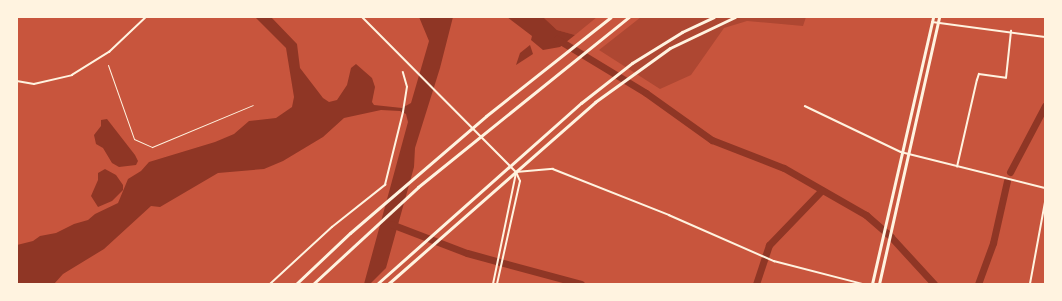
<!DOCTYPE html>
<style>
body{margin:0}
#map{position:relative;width:1062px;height:301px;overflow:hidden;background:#c8553d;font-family:"Public Sans",sans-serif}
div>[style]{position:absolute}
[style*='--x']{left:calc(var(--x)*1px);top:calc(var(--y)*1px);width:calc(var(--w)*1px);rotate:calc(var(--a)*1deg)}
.green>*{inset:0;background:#ae4732}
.water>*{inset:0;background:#8f3625}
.river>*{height:7px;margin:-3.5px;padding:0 3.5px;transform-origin:3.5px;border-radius:3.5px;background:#8f3625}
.service>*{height:1px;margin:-0.5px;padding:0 0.5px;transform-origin:0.5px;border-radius:0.5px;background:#fff3e0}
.minor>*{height:1.5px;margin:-0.75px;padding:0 0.75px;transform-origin:0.75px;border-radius:0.75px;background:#fff3e0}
.tertiary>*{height:2px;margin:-1px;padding:0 1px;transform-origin:1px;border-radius:1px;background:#fff3e0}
.secondary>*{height:2.5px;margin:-1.25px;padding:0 1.25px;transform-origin:1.25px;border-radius:1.25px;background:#fff3e0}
.trunk>*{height:3px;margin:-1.5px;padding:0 1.5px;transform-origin:1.5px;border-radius:1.5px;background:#fff3e0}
.motorway>*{height:3px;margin:-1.5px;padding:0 1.5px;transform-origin:1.5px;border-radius:1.5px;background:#fff3e0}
span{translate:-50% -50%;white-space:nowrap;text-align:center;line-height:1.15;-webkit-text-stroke:3px #fff3e0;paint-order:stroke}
.frame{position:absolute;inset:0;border:18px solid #fff3e0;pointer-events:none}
</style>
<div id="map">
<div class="green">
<div style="clip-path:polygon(597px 17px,575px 35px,557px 30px,544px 18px)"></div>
<div style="clip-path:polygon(641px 17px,806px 17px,803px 26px,747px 21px,724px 28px,691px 75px,660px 89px,599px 50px)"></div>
</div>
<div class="water">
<div style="clip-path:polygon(255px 17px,271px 17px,297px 44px,300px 68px,323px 98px,329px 102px,337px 100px,347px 85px,351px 68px,356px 64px,372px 78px,375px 87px,372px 102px,374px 105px,402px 108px,411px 103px,429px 41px,419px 17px,453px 17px,440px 68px,415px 148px,414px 167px,386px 268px,370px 284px,364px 284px,408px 122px,406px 114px,400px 111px,381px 110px,344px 118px,323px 137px,283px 161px,264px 169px,218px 173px,160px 207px,151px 206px,104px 249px,63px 274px,54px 284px,17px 284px,17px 245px,33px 241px,40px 236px,56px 233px,74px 224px,88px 220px,95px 214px,118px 203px,128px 179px,141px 171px,149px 162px,215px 142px,234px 134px,249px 121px,276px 118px,292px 107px,294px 97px,286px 48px)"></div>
<div style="clip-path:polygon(507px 17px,543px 17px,557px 30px,575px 35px,560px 47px,543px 50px,531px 40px,532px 36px)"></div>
<div style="clip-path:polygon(530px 45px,533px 54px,516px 65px,520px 53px)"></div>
<div style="clip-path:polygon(107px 119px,135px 155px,138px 161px,136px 165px,119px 167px,112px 163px,103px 148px,96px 144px,94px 135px,101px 126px,101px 120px)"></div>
<div style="clip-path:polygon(105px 169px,116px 175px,123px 185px,123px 190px,112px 201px,98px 207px,91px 196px,98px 180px,98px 173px)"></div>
</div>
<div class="river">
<div style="--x:557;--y:39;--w:104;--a:31.2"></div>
<div style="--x:646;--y:93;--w:81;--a:35.5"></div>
<div style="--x:712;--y:140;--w:77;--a:21.3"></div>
<div style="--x:784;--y:168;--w:95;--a:29.8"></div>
<div style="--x:866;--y:215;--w:33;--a:41"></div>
<div style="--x:891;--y:237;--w:64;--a:47.5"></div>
<div style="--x:1010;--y:172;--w:75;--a:-62.1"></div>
<div style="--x:391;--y:224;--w:81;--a:20.9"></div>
<div style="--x:467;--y:253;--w:118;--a:15.2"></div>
<div style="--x:756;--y:284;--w:41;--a:-71.6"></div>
<div style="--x:769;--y:245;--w:76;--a:-46.1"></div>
<div style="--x:978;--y:284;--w:44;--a:-69.9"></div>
<div style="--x:993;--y:243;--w:64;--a:-77.3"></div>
</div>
<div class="service">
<div style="--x:108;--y:65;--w:78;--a:70.6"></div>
<div style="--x:134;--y:139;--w:20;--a:24"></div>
<div style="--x:152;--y:147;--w:109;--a:-22.6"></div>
</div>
<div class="minor">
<div style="--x:17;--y:81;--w:17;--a:10"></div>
<div style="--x:34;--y:84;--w:39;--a:-13"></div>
<div style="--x:72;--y:75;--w:44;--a:-31.9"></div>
<div style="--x:109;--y:52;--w:51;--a:-43.4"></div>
<div style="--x:805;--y:106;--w:106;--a:25.6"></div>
<div style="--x:901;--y:152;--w:148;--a:14"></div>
<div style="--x:957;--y:167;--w:89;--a:-77.1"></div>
<div style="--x:977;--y:80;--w:6;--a:-72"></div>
<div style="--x:979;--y:74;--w:27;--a:8"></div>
<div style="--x:1006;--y:78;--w:47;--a:-83.9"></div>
<div style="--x:516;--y:172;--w:37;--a:-5"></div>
<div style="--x:553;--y:169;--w:125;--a:21.6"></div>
<div style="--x:669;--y:215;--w:115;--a:23.7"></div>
<div style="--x:774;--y:261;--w:92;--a:14.5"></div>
<div style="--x:270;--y:284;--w:84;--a:-42.6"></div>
<div style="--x:332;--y:227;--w:68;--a:-38.4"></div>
<div style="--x:385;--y:185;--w:75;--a:-76.1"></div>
<div style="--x:403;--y:112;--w:25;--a:-81"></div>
<div style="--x:407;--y:87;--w:15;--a:-106"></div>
<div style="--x:1030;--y:284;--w:83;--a:-79.6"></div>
</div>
<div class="tertiary">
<div style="--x:362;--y:17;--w:218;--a:45.2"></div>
<div style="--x:516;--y:172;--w:10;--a:66"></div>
<div style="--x:520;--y:181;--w:106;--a:102.6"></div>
<div style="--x:932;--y:22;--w:114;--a:7.6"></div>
<div style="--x:493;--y:284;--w:113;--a:-78.3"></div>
</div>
<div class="secondary">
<div style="--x:872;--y:284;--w:274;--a:-77.1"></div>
<div style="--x:879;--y:284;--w:274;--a:-77.3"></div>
</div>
<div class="trunk">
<div style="--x:377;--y:284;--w:273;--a:-41.6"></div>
<div style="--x:581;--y:103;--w:65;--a:-38.1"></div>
<div style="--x:632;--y:63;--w:59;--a:-31.8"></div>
<div style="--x:682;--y:32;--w:35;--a:-25"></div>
<div style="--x:388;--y:284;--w:276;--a:-41.3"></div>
<div style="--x:595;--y:102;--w:92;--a:-35.8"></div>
<div style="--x:670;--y:48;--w:72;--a:-25.5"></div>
</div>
<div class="motorway">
<div style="--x:296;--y:284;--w:74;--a:-43.4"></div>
<div style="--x:350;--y:233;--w:179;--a:-40.7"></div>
<div style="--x:486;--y:116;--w:159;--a:-38.4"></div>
<div style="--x:313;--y:284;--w:143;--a:-42.7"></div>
<div style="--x:418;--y:187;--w:271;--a:-38.9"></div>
</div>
<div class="frame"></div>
</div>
